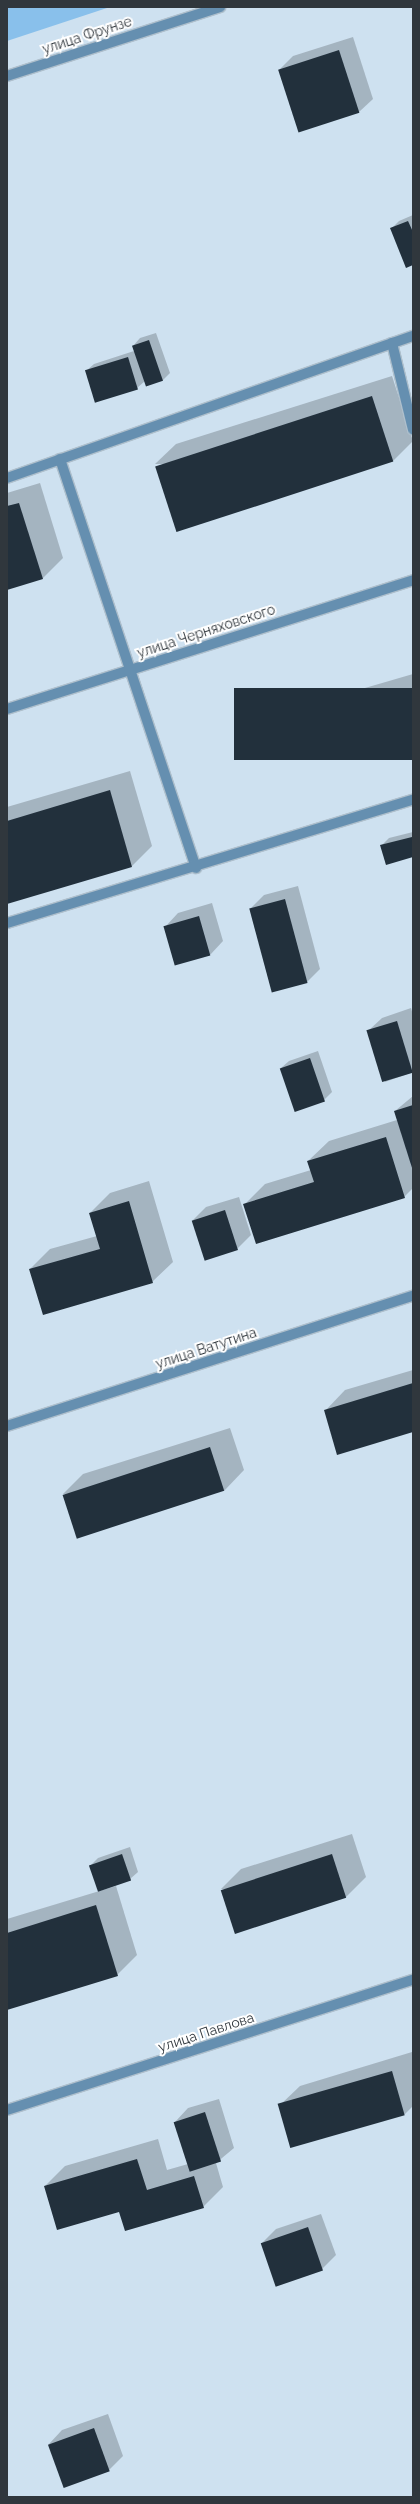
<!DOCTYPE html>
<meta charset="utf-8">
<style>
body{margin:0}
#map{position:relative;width:420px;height:2504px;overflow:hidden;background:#cee1f0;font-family:Raleway,sans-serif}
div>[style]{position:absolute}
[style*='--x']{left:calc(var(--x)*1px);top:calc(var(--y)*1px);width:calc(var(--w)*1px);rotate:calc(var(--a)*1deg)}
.green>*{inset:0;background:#89c0eb}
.shadow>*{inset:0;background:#0003}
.building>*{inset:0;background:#22303c;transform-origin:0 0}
.roads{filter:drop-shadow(1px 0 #aebfcc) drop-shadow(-1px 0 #aebfcc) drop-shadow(0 1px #aebfcc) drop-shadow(0 -1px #aebfcc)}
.minor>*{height:10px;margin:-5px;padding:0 5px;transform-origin:5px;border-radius:5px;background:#658fb0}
span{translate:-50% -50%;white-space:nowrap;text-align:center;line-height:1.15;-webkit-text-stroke:4px #fff;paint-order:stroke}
.street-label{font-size:14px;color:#30373d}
.frame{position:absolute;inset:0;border:8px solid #30373d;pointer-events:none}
</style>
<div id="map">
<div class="green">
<div style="clip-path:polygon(7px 7px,110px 7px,7px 41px)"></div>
</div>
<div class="shadow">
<div style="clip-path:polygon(353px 37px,373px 99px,359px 112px,279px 70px,293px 56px)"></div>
<div style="clip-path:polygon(413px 215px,413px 264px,391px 229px,399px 221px)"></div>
<div style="clip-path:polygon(156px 333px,170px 373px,162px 381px,145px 381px,137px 388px,86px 371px,94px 364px,134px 351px,133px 346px,140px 338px)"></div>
<div style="clip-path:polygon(392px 376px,413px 441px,392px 462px,155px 464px,176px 444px)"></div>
<div style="clip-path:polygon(40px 483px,63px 558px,43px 578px,7px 589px,7px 493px)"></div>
<div style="clip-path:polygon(413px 674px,413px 759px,242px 738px,262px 718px)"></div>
<div style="clip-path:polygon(130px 771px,152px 846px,132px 866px,7px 903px,7px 807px)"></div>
<div style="clip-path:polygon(413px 832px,413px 856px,386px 864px,381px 846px,389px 838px)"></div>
<div style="clip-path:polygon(298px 886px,320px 969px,307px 982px,250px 909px,264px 895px)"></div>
<div style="clip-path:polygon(212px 903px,223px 941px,210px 955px,165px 927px,178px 913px)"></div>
<div style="clip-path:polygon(411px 1008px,413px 1015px,413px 1072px,385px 1082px,368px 1031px,382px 1018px)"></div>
<div style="clip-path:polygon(318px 1051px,332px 1092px,324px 1100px,281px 1068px,289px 1061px)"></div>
<div style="clip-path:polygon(413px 1096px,413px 1188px,404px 1197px,245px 1204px,265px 1184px,311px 1170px,308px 1161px,329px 1141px,397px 1120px,395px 1111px)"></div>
<div style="clip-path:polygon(149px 1181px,173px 1262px,152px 1282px,30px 1269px,50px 1249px,97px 1236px,90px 1213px,110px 1193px)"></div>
<div style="clip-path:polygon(239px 1197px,251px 1235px,237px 1249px,192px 1221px,206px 1207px)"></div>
<div style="clip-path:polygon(413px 1370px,413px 1431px,325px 1411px,345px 1390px)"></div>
<div style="clip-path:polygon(230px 1428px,244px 1470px,224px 1491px,63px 1494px,83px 1474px)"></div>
<div style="clip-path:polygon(352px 1834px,366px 1877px,345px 1898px,221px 1889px,241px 1869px)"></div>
<div style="clip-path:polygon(130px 1847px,138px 1872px,130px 1879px,90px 1866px,98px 1858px)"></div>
<div style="clip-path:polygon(116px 1886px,137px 1955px,117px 1975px,7px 2009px,7px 1919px)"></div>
<div style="clip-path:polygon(412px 2052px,413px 2106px,405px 2114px,279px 2106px,300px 2086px)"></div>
<div style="clip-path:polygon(219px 2099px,234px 2148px,216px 2163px,223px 2187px,203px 2207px,120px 2210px,45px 2186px,65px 2166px,158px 2139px,167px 2170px,188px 2164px,175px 2122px,188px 2108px)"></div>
<div style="clip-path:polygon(321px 2214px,336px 2255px,322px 2269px,262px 2243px,276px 2229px)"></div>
<div style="clip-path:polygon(108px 2414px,123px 2456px,109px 2470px,49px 2444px,62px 2430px)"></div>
</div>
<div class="building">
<div style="left:339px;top:50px;width:66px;height:64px;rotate:72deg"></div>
<div style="clip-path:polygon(408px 221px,413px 232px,413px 265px,406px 268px,390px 228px)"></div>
<div style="left:149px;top:340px;width:43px;height:18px;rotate:71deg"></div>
<div style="left:128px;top:357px;width:34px;height:45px;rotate:73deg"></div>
<div style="left:372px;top:396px;width:69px;height:228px;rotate:72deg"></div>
<div style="clip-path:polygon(19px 503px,43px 579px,7px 590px,7px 506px)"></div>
<div style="left:413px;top:688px;width:72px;height:179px;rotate:90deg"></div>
<div style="clip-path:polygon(110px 790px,132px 867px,7px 904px,7px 821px)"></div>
<div style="clip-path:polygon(412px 837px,413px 857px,386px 865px,380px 845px)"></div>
<div style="left:285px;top:899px;width:87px;height:37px;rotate:75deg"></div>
<div style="left:199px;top:916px;width:41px;height:37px;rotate:74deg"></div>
<div style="left:397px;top:1021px;width:54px;height:32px;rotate:73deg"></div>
<div style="left:310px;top:1058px;width:46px;height:32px;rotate:71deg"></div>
<div style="clip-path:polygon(413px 1105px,413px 1171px,394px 1111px)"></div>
<div style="clip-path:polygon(386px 1137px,405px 1198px,256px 1244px,243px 1204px,314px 1182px,307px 1161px)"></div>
<div style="clip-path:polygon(129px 1201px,153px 1283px,43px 1315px,29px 1269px,100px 1249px,89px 1213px)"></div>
<div style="left:225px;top:1210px;width:42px;height:35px;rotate:72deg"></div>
<div style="clip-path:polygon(413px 1383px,413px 1432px,337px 1455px,324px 1410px)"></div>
<div style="left:210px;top:1447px;width:46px;height:155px;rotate:72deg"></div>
<div style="left:122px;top:1854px;width:28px;height:35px;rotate:71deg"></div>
<div style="left:332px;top:1854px;width:46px;height:117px;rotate:72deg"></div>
<div style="clip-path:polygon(96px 1905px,118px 1976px,7px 2010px,7px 1933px)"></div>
<div style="left:392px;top:2071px;width:46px;height:119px;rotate:74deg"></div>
<div style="left:205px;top:2112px;width:52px;height:33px;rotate:72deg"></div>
<div style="clip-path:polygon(137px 2159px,147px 2190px,194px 2176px,204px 2208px,125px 2231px,119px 2212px,57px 2230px,44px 2186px)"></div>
<div style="left:308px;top:2227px;width:46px;height:50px;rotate:71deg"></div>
<div style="left:94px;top:2428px;width:46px;height:49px;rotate:70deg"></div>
</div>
<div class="roads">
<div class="minor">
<div style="--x:7;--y:76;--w:224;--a:-17.9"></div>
<div style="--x:392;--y:343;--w:89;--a:76.4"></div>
<div style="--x:60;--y:459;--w:431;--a:71.6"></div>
<div style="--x:7;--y:478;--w:430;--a:-19.3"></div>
<div style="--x:7;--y:709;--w:426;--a:-17.6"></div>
<div style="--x:7;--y:923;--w:424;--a:-16.9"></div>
<div style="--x:7;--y:1426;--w:426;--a:-17.8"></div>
<div style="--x:7;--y:2110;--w:426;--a:-17.8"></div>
</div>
</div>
<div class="street-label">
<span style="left:87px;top:35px;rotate:-18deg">улица Фрунзе</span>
<span style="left:206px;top:631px;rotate:-18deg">улица Черняховского</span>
<span style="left:206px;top:1348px;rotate:-18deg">улица Ватутина</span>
<span style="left:206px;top:2032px;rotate:-18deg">улица Павлова</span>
</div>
<div class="frame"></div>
</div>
